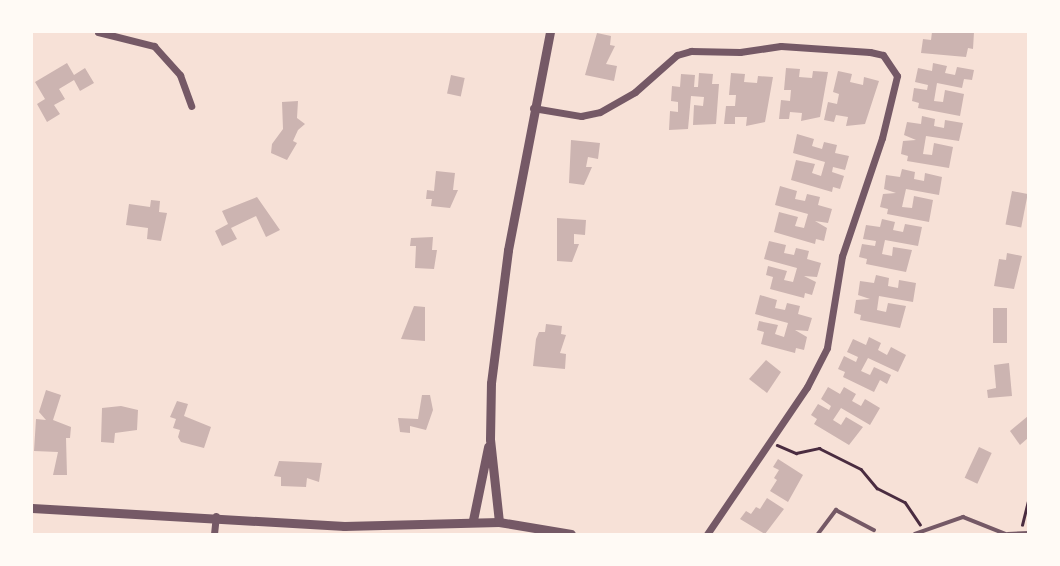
<!DOCTYPE html>
<style>
body{margin:0}
#map{position:relative;width:1060px;height:566px;overflow:hidden;background:#f7e1d7;font-family:Jost,sans-serif}
div>[style]{position:absolute}
[style*='--x']{left:calc(var(--x)*1px);top:calc(var(--y)*1px);width:calc(var(--w)*1px);rotate:calc(var(--a)*1deg)}
.building>*{inset:0;background:#ccb4b1;transform-origin:0 0}
.path>*{height:2.5px;margin:-1.25px;padding:0 1.25px;transform-origin:1.25px;border-radius:1.25px;background:#4a2c40}
.service>*{height:3.5px;margin:-1.75px;padding:0 1.75px;transform-origin:1.75px;border-radius:1.75px;background:#755966}
.minor>*{height:7px;margin:-3.5px;padding:0 3.5px;transform-origin:3.5px;border-radius:3.5px;background:#755966}
.tertiary>*{height:9px;margin:-4.5px;padding:0 4.5px;transform-origin:4.5px;border-radius:4.5px;background:#755966}
span{translate:-50% -50%;white-space:nowrap;text-align:center;line-height:1.15;-webkit-text-stroke:5px #fffaf5;paint-order:stroke}
.frame{position:absolute;inset:0;border:33px solid #fffaf5;pointer-events:none}
</style>
<div id="map">
<div class="building">
<div style="clip-path:polygon(932px 32px,974px 32px,973px 49px,968px 48px,966px 57px,921px 53px,923px 39px,931px 40px)"></div>
<div style="clip-path:polygon(597px 33px,611px 36px,610px 45px,615px 46px,606px 64px,617px 66px,614px 81px,585px 75px)"></div>
<div style="clip-path:polygon(67px 63px,74px 75px,85px 68px,94px 83px,80px 91px,74px 80px,59px 89px,65px 99px,54px 105px,60px 114px,47px 122px,37px 104px,45px 99px,35px 82px)"></div>
<div style="clip-path:polygon(933px 63px,947px 66px,945px 73px,955px 75px,957px 67px,974px 70px,972px 80px,964px 79px,962px 88px,937px 83px,934px 101px,943px 102px,945px 90px,964px 94px,960px 116px,918px 108px,919px 103px,912px 101px,914px 88px,927px 90px,928px 85px,915px 82px,918px 68px,932px 71px)"></div>
<div style="clip-path:polygon(786px 68px,800px 69px,799px 77px,812px 78px,813px 71px,828px 72px,820px 117px,801px 121px,802px 113px,790px 112px,789px 119px,779px 119px,781px 100px,790px 101px,791px 90px,784px 90px)"></div>
<div style="clip-path:polygon(838px 71px,852px 74px,850px 82px,863px 85px,864px 77px,879px 81px,865px 124px,846px 126px,848px 117px,836px 115px,834px 122px,824px 120px,828px 102px,837px 104px,839px 94px,833px 92px)"></div>
<div style="clip-path:polygon(699px 73px,713px 74px,712px 84px,719px 84px,716px 124px,693px 125px,694px 105px,703px 106px,704px 97px,691px 96px,688px 129px,669px 130px,670px 111px,678px 112px,678px 102px,671px 101px,672px 86px,680px 87px,681px 74px,695px 75px,694px 87px,698px 87px)"></div>
<div style="clip-path:polygon(731px 73px,745px 74px,744px 82px,757px 83px,758px 76px,773px 77px,765px 122px,746px 126px,747px 117px,735px 117px,735px 124px,724px 124px,726px 106px,735px 106px,736px 95px,729px 95px)"></div>
<div style="left:451px;top:75px;width:14px;height:19px;rotate:12deg"></div>
<div style="clip-path:polygon(298px 101px,297px 118px,305px 124px,298px 130px,293px 141px,297px 143px,287px 160px,271px 153px,272px 144px,283px 129px,282px 102px)"></div>
<div style="clip-path:polygon(922px 116px,935px 119px,934px 126px,944px 128px,945px 120px,963px 123px,959px 141px,926px 136px,923px 154px,932px 155px,934px 143px,953px 147px,949px 168px,907px 161px,908px 156px,901px 154px,903px 141px,916px 140px,904px 135px,907px 122px,921px 124px)"></div>
<div style="clip-path:polygon(797px 134px,814px 139px,812px 146px,822px 149px,824px 142px,837px 145px,835px 153px,849px 156px,845px 170px,833px 167px,832px 172px,844px 176px,840px 189px,833px 187px,832px 192px,791px 180px,796px 160px,815px 164px,812px 173px,821px 176px,825px 162px,793px 153px)"></div>
<div style="clip-path:polygon(571px 140px,600px 143px,598px 159px,588px 157px,586px 167px,592px 167px,584px 185px,569px 183px)"></div>
<div style="clip-path:polygon(902px 169px,915px 172px,914px 179px,924px 181px,925px 173px,942px 177px,939px 195px,906px 189px,902px 207px,912px 208px,914px 196px,933px 200px,929px 222px,887px 214px,888px 209px,880px 207px,883px 194px,896px 193px,884px 189px,886px 175px,900px 177px)"></div>
<div style="clip-path:polygon(436px 171px,455px 173px,453px 190px,458px 190px,450px 208px,431px 206px,432px 199px,426px 199px,427px 190px,434px 191px)"></div>
<div style="clip-path:polygon(780px 186px,797px 191px,795px 199px,805px 201px,807px 194px,820px 197px,818px 205px,832px 209px,828px 223px,815px 221px,827px 228px,824px 241px,816px 239px,815px 244px,774px 232px,779px 212px,798px 217px,795px 226px,804px 228px,808px 214px,775px 205px)"></div>
<div style="left:1012px;top:191px;width:16px;height:34px;rotate:11deg"></div>
<div style="clip-path:polygon(257px 197px,280px 230px,266px 237px,256px 216px,231px 228px,237px 239px,222px 246px,215px 231px,228px 224px,222px 211px)"></div>
<div style="clip-path:polygon(151px 200px,160px 201px,159px 212px,167px 213px,161px 241px,147px 239px,148px 228px,126px 225px,129px 204px,150px 207px)"></div>
<div style="clip-path:polygon(557px 218px,586px 220px,585px 235px,574px 234px,574px 244px,579px 244px,572px 262px,557px 261px)"></div>
<div style="clip-path:polygon(882px 219px,895px 222px,893px 230px,903px 232px,905px 224px,922px 227px,918px 246px,885px 240px,882px 254px,892px 256px,893px 247px,912px 250px,906px 272px,866px 264px,867px 259px,859px 257px,862px 244px,875px 246px,876px 241px,863px 239px,866px 225px,880px 227px)"></div>
<div style="clip-path:polygon(433px 237px,432px 250px,437px 250px,434px 269px,415px 268px,416px 246px,410px 246px,411px 238px)"></div>
<div style="clip-path:polygon(769px 241px,786px 245px,784px 253px,794px 255px,796px 248px,809px 251px,807px 259px,821px 263px,817px 277px,804px 276px,816px 282px,812px 295px,805px 293px,804px 298px,770px 289px,773px 277px,766px 275px,768px 266px,787px 271px,784px 280px,793px 282px,797px 268px,764px 259px)"></div>
<div style="clip-path:polygon(1007px 253px,1022px 256px,1014px 289px,994px 286px,999px 259px,1006px 260px)"></div>
<div style="clip-path:polygon(876px 275px,889px 278px,888px 286px,898px 288px,899px 280px,916px 283px,913px 302px,879px 296px,877px 310px,886px 312px,888px 303px,906px 306px,900px 328px,860px 320px,861px 315px,854px 313px,856px 300px,870px 299px,858px 295px,860px 281px,874px 283px)"></div>
<div style="clip-path:polygon(760px 295px,777px 300px,775px 308px,785px 310px,787px 303px,800px 306px,798px 314px,812px 318px,808px 331px,795px 330px,807px 337px,804px 350px,796px 348px,795px 353px,761px 344px,764px 332px,757px 330px,759px 321px,778px 325px,775px 334px,784px 337px,788px 323px,755px 314px)"></div>
<div style="clip-path:polygon(414px 306px,425px 307px,425px 341px,401px 339px)"></div>
<div style="left:993px;top:308px;width:14px;height:35px"></div>
<div style="clip-path:polygon(546px 324px,562px 326px,561px 334px,566px 335px,560px 353px,566px 354px,565px 369px,533px 366px,536px 339px,539px 332px,545px 332px)"></div>
<div style="clip-path:polygon(869px 337px,881px 343px,878px 350px,887px 355px,891px 347px,906px 355px,898px 372px,868px 358px,861px 371px,870px 375px,874px 367px,891px 375px,887px 384px,880px 380px,874px 392px,843px 377px,845px 372px,838px 369px,844px 356px,856px 362px,858px 357px,847px 352px,853px 339px,866px 345px)"></div>
<div style="clip-path:polygon(766px 360px,781px 372px,767px 393px,749px 379px)"></div>
<div style="clip-path:polygon(1009px 363px,1012px 396px,988px 398px,987px 390px,996px 388px,994px 365px)"></div>
<div style="clip-path:polygon(828px 387px,840px 394px,844px 387px,856px 394px,852px 401px,861px 406px,865px 399px,880px 408px,870px 425px,841px 408px,833px 420px,841px 425px,846px 417px,863px 427px,849px 445px,814px 424px,817px 419px,811px 415px,818px 404px,829px 410px,831px 406px,821px 399px)"></div>
<div style="clip-path:polygon(46px 390px,61px 395px,53px 420px,71px 427px,70px 438px,66px 438px,67px 475px,53px 475px,58px 452px,34px 451px,36px 419px,46px 420px,39px 412px)"></div>
<div style="clip-path:polygon(422px 395px,430px 395px,433px 410px,426px 430px,410px 426px,410px 433px,400px 432px,398px 418px,418px 419px)"></div>
<div style="clip-path:polygon(177px 401px,188px 404px,184px 416px,211px 427px,204px 448px,181px 442px,178px 437px,180px 430px,173px 428px,176px 419px,170px 417px)"></div>
<div style="clip-path:polygon(121px 406px,138px 410px,137px 430px,115px 433px,114px 443px,101px 442px,102px 408px)"></div>
<div style="clip-path:polygon(1028px 416px,1028px 438px,1020px 445px,1010px 431px)"></div>
<div style="left:979px;top:447px;width:14px;height:34px;rotate:25deg"></div>
<div style="clip-path:polygon(778px 459px,803px 475px,788px 502px,770px 491px,777px 480px,774px 478px,779px 470px,773px 467px)"></div>
<div style="clip-path:polygon(279px 461px,322px 463px,319px 482px,307px 478px,306px 487px,281px 486px,281px 477px,274px 476px)"></div>
<div style="clip-path:polygon(767px 498px,784px 509px,765px 534px,740px 519px,746px 511px,751px 514px,756px 507px,760px 509px)"></div>
</div>
<div class="path">
<div style="--x:777;--y:445;--w:21;--a:23"></div>
<div style="--x:796;--y:453;--w:24;--a:-12"></div>
<div style="--x:819;--y:448;--w:47;--a:26.6"></div>
<div style="--x:861;--y:469;--w:25;--a:50"></div>
<div style="--x:877;--y:488;--w:31;--a:27"></div>
<div style="--x:905;--y:502;--w:27;--a:56"></div>
<div style="--x:1022;--y:525;--w:25;--a:-76"></div>
</div>
<div class="service">
<div style="--x:818;--y:534;--w:30;--a:-53"></div>
<div style="--x:836;--y:510;--w:43;--a:27.8"></div>
<div style="--x:915;--y:534;--w:51;--a:-19.5"></div>
<div style="--x:963;--y:517;--w:46;--a:21.6"></div>
<div style="--x:1008;--y:534;--w:20;--a:-3"></div>
</div>
<div class="minor">
<div style="--x:98;--y:32;--w:58;--a:14"></div>
<div style="--x:154;--y:46;--w:39;--a:48"></div>
<div style="--x:180;--y:75;--w:33;--a:70"></div>
<div style="--x:533;--y:108;--w:49;--a:9.5"></div>
<div style="--x:581;--y:116;--w:19;--a:-12"></div>
<div style="--x:600;--y:112;--w:40;--a:-29.7"></div>
<div style="--x:635;--y:92;--w:56;--a:-41.4"></div>
<div style="--x:677;--y:55;--w:15;--a:-16"></div>
<div style="--x:691;--y:51;--w:49;--a:1.2"></div>
<div style="--x:740;--y:52;--w:41;--a:-8.3"></div>
<div style="--x:781;--y:46;--w:89;--a:3.9"></div>
<div style="--x:870;--y:52;--w:13;--a:13"></div>
<div style="--x:883;--y:55;--w:25;--a:56"></div>
<div style="--x:897;--y:76;--w:64;--a:103.6"></div>
<div style="--x:882;--y:138;--w:125;--a:108.7"></div>
<div style="--x:842;--y:256;--w:93;--a:99.3"></div>
<div style="--x:827;--y:348;--w:44;--a:117.1"></div>
<div style="--x:807;--y:387;--w:178;--a:124.2"></div>
<div style="--x:214;--y:534;--w:18;--a:-84"></div>
</div>
<div class="tertiary">
<div style="--x:32;--y:508;--w:313;--a:3.3"></div>
<div style="--x:344;--y:526;--w:155;--a:-1.5"></div>
<div style="--x:499;--y:522;--w:73;--a:9.5"></div>
<div style="--x:473;--y:520;--w:75;--a:-78.4"></div>
<div style="--x:499;--y:522;--w:83;--a:-96.2"></div>
<div style="--x:490;--y:439;--w:56;--a:-89"></div>
<div style="--x:491;--y:383;--w:134;--a:-82.7"></div>
<div style="--x:508;--y:250;--w:222;--a:-79.1"></div>
</div>
<div class="frame"></div>
</div>
